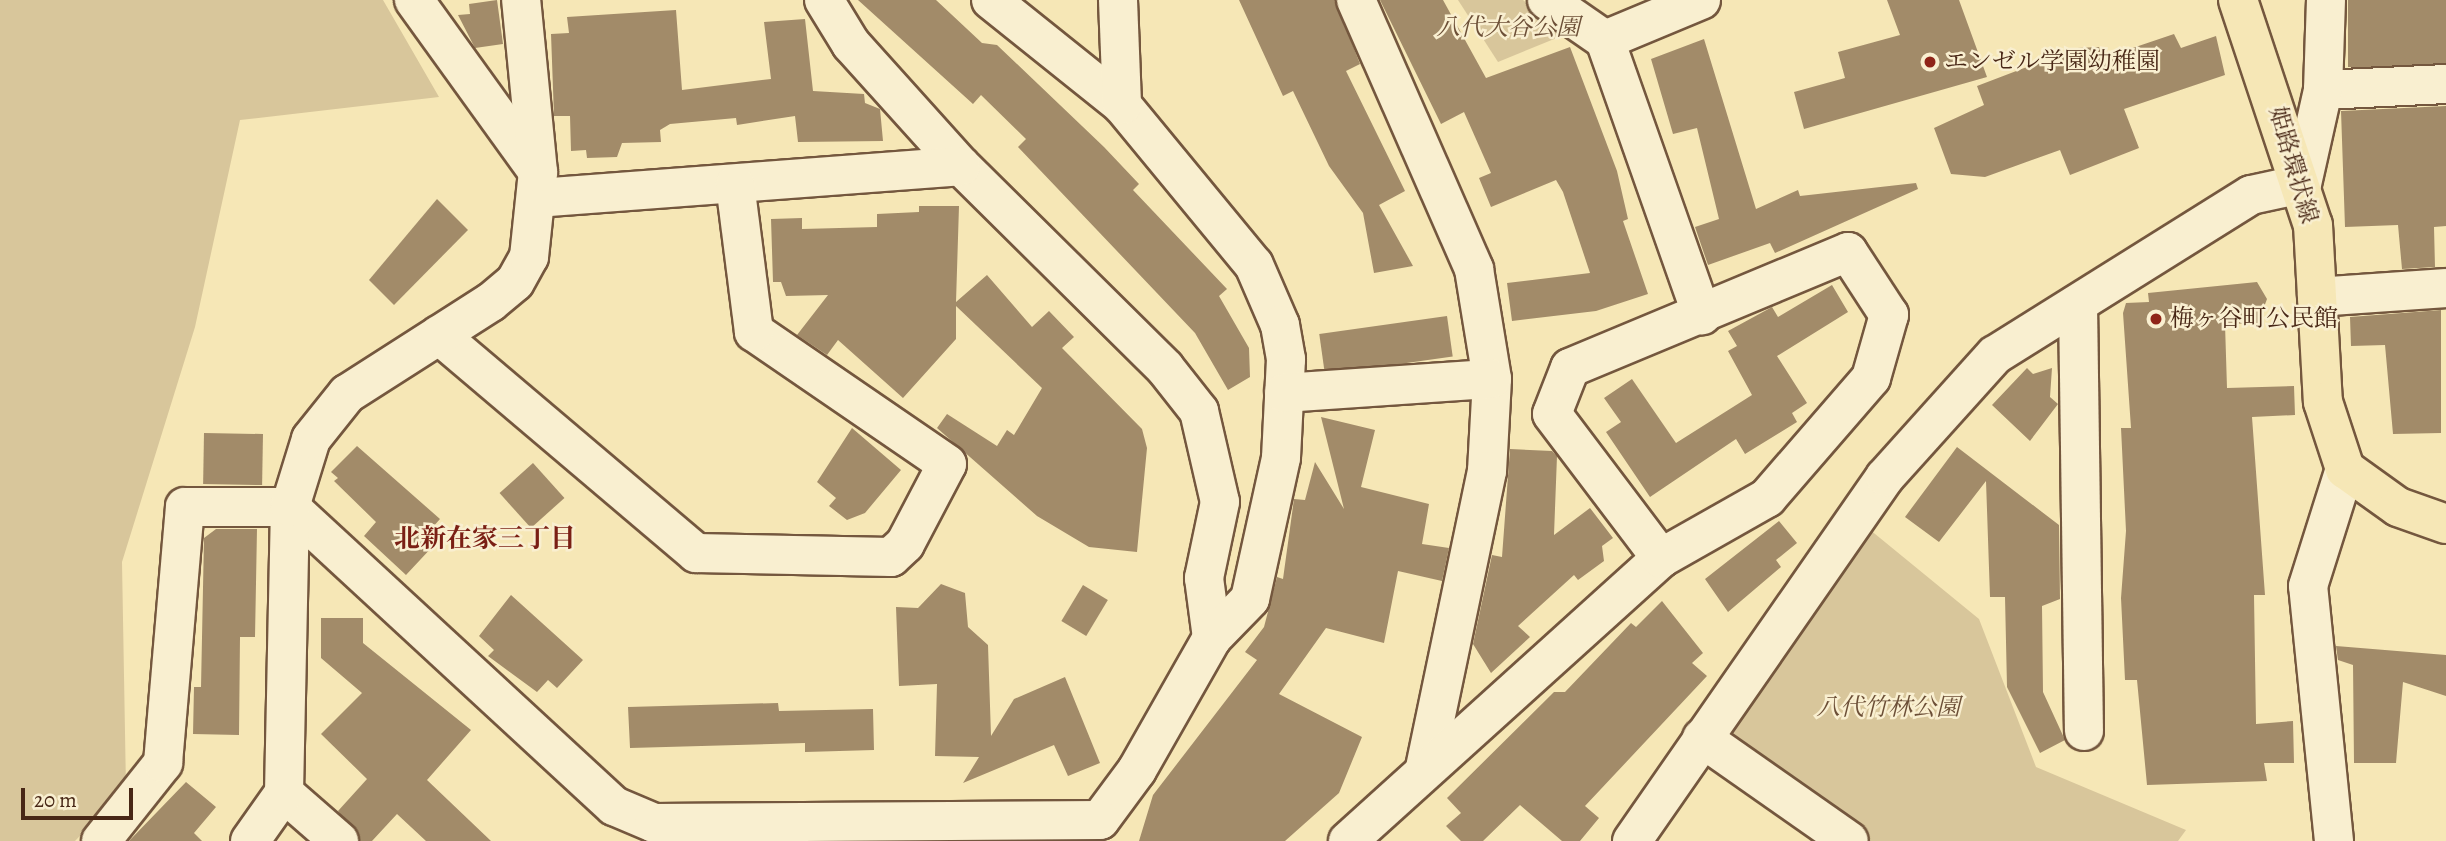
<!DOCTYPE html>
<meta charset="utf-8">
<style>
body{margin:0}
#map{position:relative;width:2446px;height:841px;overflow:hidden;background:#f6e7b6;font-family:Alegreya,"Noto Serif JP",serif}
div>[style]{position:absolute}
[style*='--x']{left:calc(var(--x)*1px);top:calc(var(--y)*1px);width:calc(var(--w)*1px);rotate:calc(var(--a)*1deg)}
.green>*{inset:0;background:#d8c69b}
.building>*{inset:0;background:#a28b69;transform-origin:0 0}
.roads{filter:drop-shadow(2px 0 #74573e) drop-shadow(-2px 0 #74573e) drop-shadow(0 2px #74573e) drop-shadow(0 -2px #74573e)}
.minor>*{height:38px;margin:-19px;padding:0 19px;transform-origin:19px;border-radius:19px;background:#f9efd0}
.major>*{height:38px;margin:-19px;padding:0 19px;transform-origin:19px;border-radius:19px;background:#f6e7b6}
.dots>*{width:19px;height:19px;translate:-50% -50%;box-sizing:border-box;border:4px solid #f9efd0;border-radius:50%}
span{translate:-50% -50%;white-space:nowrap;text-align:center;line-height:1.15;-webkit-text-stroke:5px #f9efd0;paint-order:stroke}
.park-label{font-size:24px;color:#6c4f37;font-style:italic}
.poi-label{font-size:24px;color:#482716}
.left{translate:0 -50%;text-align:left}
.street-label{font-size:24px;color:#482716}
.neighbourhood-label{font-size:26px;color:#7a1f14;font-weight:700}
.scale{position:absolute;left:21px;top:788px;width:112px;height:32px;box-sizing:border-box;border:4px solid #482716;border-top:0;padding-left:9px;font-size:21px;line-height:24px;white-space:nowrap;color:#482716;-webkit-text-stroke:5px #f9efd0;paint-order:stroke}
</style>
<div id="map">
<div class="green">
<div style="clip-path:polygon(0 0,383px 0,439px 97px,240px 120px,195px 327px,122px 562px,126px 788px,75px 841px,0 841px)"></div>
<div style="clip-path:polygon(1458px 0,1523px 0,1564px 35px,1498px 62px)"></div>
<div style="clip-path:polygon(1869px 529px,1979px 619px,2036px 767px,2186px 830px,2178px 841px,1871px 841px,1723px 739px)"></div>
</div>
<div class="building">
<div style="clip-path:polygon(497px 0,503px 44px,475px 48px,458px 15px,470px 14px,469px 4px)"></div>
<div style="clip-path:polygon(858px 0,936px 0,982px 43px,997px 45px,1104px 147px,1139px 184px,1133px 190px,1227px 289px,1219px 296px,1249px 348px,1250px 377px,1228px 390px,1195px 333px,1018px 147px,1026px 139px,981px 95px,973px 104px)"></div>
<div style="clip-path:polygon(1239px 0,1335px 0,1360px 64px,1346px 71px,1405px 191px,1379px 205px,1413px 266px,1374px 273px,1363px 213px,1329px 166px,1293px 91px,1283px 96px)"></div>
<div style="clip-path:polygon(1380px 0,1443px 0,1486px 78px,1570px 47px,1617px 171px,1628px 219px,1623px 221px,1648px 294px,1596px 311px,1512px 321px,1507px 283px,1590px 273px,1563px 192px,1556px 180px,1491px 207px,1479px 178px,1491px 173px,1464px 112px,1441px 124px)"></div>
<div style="clip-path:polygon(1887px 0,1959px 0,1987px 77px,1804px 129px,1794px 92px,1845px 78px,1838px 52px,1900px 35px)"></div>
<div style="left:2348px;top:0;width:98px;height:67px"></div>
<div style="clip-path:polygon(676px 10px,682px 90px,771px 79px,764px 22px,805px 19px,813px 91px,864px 94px,865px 103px,880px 109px,883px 141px,798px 142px,795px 116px,737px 125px,736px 118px,670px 124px,660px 130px,661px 142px,622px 143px,617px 157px,587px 158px,586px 150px,571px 151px,570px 116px,554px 116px,551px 34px,569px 33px,567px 17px)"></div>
<div style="clip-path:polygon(2174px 34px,2181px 48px,2216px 36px,2225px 75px,2124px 109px,2139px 148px,2070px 175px,2060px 150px,1985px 177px,1951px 174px,1934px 128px,1984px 105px,1977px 86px,2077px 48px,2099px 47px,2103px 58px)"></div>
<div style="clip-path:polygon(1704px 39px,1756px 209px,1798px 190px,1800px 196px,1916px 183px,1918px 189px,1775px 253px,1770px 243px,1708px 265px,1695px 227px,1719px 219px,1697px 128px,1673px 134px,1651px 59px)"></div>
<div style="clip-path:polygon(2446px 106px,2446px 226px,2434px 227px,2435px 267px,2402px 269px,2398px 225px,2345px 227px,2341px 111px)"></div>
<div style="clip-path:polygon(437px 199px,468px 230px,394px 305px,369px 280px)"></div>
<div style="clip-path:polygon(919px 206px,959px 206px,956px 302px,987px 275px,1032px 327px,1049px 311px,1074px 337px,1062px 348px,1142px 429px,1147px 448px,1137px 552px,1089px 547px,1037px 516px,937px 428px,947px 414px,997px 446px,1007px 430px,1014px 435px,1042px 388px,956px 306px,956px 339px,903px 398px,838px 340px,827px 355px,797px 335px,828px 295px,786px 296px,781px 282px,773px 282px,771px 219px,802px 218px,802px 229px,877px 227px,877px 214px,919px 212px)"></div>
<div style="clip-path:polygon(2257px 282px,2267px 299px,2258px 323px,2225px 324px,2227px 388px,2294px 386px,2295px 415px,2252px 417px,2265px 595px,2254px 595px,2256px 724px,2293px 721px,2294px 763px,2264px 763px,2267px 781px,2147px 785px,2137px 680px,2125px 680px,2121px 598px,2126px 531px,2121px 428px,2131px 428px,2123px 313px,2126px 303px,2149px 302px,2148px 293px)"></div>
<div style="clip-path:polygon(1832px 285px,1848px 312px,1777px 356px,1807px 403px,1792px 413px,1797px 422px,1745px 454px,1736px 439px,1650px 497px,1606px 432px,1621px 422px,1604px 398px,1632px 379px,1676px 443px,1752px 395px,1728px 351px,1737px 346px,1728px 331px,1772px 307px,1778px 317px)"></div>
<div style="clip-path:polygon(2441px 310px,2441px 433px,2393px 434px,2385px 345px,2351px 346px,2350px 317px)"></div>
<div style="left:1447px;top:316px;width:41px;height:129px;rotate:82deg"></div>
<div style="clip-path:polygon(2027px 368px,2033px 374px,2052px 368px,2050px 397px,2058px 404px,2030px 441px,1992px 405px)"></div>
<div style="clip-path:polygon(1321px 417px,1375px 430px,1361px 487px,1429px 504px,1422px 544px,1449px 548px,1442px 581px,1398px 571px,1384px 643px,1326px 628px,1279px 694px,1362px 737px,1339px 793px,1285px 841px,1139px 841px,1153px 795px,1257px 660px,1245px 652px,1264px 627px,1277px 577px,1283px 579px,1294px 499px,1305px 500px,1315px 462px,1344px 509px)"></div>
<div style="clip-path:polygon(852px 428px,901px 470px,865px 513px,847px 520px,829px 506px,836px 498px,817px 482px)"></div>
<div style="left:204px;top:433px;width:59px;height:51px;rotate:1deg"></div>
<div style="clip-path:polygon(357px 446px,440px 519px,424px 537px,434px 545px,406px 575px,364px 536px,376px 522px,334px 481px,338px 478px,331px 472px)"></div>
<div style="clip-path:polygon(1957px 447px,2059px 525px,2060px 599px,2042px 606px,2043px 692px,2065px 740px,2040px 753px,2007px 687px,2005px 597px,1990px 597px,1986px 481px,1939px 542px,1905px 517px)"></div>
<div style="clip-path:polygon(1510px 449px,1552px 451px,1557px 456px,1554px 535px,1590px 508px,1613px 538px,1602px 546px,1604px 561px,1578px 580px,1574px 575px,1518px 626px,1530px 637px,1491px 673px,1473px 644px,1492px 555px,1502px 557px)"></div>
<div style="left:533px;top:463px;width:47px;height:45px;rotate:48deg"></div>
<div style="clip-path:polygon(1779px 521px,1797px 543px,1776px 560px,1781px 567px,1728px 612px,1705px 579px)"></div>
<div style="clip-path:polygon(216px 529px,257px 529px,255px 637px,240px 637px,239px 735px,193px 734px,194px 687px,201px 687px,204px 538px)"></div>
<div style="clip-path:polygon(941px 584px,965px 593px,968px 627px,988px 645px,991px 736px,1014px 699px,1065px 677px,1100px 763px,1068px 776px,1054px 745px,963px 783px,979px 757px,935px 756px,937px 684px,899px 686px,896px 607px,918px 608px)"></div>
<div style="left:1083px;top:585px;width:29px;height:42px;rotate:31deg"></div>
<div style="clip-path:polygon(511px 595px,583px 660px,557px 688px,548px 680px,537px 692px,488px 656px,494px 650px,479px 636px)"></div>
<div style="clip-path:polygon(1662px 601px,1703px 653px,1692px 663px,1707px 676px,1585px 806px,1599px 818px,1580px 841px,1562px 841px,1520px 805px,1483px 841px,1461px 841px,1446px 826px,1461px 813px,1447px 798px,1554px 692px,1565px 692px,1631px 623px,1636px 627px)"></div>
<div style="clip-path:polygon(321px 618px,363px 618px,363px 643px,471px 730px,427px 780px,491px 841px,426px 841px,397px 814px,372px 841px,360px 841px,338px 811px,367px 779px,321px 734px,362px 693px,321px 658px)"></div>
<div style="clip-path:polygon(2336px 646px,2446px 655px,2446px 696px,2403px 682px,2396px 763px,2354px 763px,2353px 665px,2338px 660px)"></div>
<div style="clip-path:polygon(778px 703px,779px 711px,873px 709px,874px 750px,805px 752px,805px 743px,630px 748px,628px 707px)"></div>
<div style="clip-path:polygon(186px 782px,216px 807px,194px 833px,202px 841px,129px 841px)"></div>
</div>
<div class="roads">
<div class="minor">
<div style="--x:414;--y:0;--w:212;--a:54.2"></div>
<div style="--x:824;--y:0;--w:52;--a:58.5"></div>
<div style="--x:851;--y:44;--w:164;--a:48"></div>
<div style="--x:961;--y:166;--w:287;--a:44.7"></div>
<div style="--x:1165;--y:368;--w:55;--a:51.7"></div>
<div style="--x:1199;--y:411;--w:93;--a:77"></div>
<div style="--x:1220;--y:502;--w:78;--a:101.9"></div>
<div style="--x:1204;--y:578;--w:61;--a:82.4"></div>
<div style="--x:991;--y:0;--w:168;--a:38.7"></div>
<div style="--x:1122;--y:105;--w:207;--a:50.5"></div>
<div style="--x:1254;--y:265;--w:65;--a:66.6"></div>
<div style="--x:1280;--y:325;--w:35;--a:80"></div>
<div style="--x:1286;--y:359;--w:99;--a:92.9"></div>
<div style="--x:1281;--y:458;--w:144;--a:102.4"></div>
<div style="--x:1250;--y:599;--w:54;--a:134.3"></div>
<div style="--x:1212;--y:638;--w:152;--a:119.6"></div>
<div style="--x:1137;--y:770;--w:62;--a:126.5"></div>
<div style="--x:1118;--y:0;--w:105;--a:87.8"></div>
<div style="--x:1356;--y:0;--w:294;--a:66.3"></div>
<div style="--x:1474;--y:269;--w:111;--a:80.7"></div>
<div style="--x:1492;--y:379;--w:92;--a:93.1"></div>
<div style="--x:1487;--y:471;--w:304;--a:101.8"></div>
<div style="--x:1547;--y:0;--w:70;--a:34.6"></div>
<div style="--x:1605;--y:40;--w:292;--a:70.6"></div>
<div style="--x:1605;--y:40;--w:104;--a:-22.6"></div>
<div style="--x:2323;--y:90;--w:123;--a:-2.8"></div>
<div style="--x:538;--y:198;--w:424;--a:-4.3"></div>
<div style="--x:2317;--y:297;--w:129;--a:-4"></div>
<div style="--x:2078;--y:304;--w:427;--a:89.2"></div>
<div style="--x:439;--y:335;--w:337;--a:40.3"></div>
<div style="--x:696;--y:553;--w:195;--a:1.2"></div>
<div style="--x:891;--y:557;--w:19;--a:-43"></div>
<div style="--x:905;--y:544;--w:90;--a:-62.3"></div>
<div style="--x:947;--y:464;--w:234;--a:-145.6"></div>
<div style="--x:754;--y:332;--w:149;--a:-97.3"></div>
<div style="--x:1284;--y:393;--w:208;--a:-3.9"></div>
<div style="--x:1702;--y:738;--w:179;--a:35"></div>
<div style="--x:284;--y:793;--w:73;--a:41.1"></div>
<div style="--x:101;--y:841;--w:100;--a:-51.5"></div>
<div style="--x:163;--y:763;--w:257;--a:-85.1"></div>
<div style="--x:185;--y:507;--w:105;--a:0"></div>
<div style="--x:290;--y:507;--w:441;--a:42.7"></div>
<div style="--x:614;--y:806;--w:43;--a:23"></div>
<div style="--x:654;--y:823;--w:446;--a:-0.4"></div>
<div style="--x:250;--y:841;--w:59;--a:-54.7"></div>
<div style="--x:284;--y:793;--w:286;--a:-88.8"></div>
<div style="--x:290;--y:507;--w:71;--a:-72.8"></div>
<div style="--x:311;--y:439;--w:58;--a:-51.3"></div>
<div style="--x:347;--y:394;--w:171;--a:-32.6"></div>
<div style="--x:491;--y:302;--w:31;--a:-40"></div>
<div style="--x:515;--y:282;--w:29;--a:-61"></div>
<div style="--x:529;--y:257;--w:85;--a:-84"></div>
<div style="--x:538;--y:172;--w:173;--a:-95.6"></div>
<div style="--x:1348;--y:841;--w:422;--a:-42.1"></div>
<div style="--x:1661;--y:558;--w:122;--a:-29.5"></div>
<div style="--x:1767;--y:498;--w:159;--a:-49.1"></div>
<div style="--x:1871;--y:378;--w:66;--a:-74.1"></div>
<div style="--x:1889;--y:315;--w:75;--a:-123.1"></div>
<div style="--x:1848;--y:252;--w:301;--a:157.4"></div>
<div style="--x:1570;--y:368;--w:49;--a:111.4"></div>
<div style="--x:1552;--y:414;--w:181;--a:52.9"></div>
<div style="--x:1632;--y:841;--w:443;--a:-55.2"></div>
<div style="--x:1885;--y:477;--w:164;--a:-48"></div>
<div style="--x:1995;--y:355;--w:302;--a:-32"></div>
<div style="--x:2251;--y:195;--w:52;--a:-12.2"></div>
<div style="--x:2302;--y:184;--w:96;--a:-77.4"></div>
<div style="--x:2323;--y:90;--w:90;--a:-88.1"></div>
<div style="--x:2334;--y:841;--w:256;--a:-95.8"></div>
<div style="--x:2308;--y:586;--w:123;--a:-72.5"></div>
</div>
<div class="major">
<div style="--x:2238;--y:0;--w:237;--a:71.6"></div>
<div style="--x:2313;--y:225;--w:177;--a:86.8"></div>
<div style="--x:2323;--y:402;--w:71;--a:71.8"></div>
<div style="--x:2345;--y:469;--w:65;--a:35.6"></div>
<div style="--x:2398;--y:507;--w:51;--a:19.5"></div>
</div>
</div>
<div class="dots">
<div style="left:1930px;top:62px;background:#8f2418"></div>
<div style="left:2156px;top:319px;background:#8f2418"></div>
</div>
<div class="park-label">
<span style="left:1508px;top:28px">八代大谷公園</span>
<span style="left:1888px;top:708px">八代竹林公園</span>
</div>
<div class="poi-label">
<span class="left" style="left:1944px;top:62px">エンゼル学園幼稚園</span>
<span class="left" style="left:2170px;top:319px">梅ヶ谷町公民館</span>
</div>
<div class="street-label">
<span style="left:2293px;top:165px;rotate:74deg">姫路環状線</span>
</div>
<div class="neighbourhood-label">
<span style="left:485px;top:539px">北新在家三丁目</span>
</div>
<div class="scale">20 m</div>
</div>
